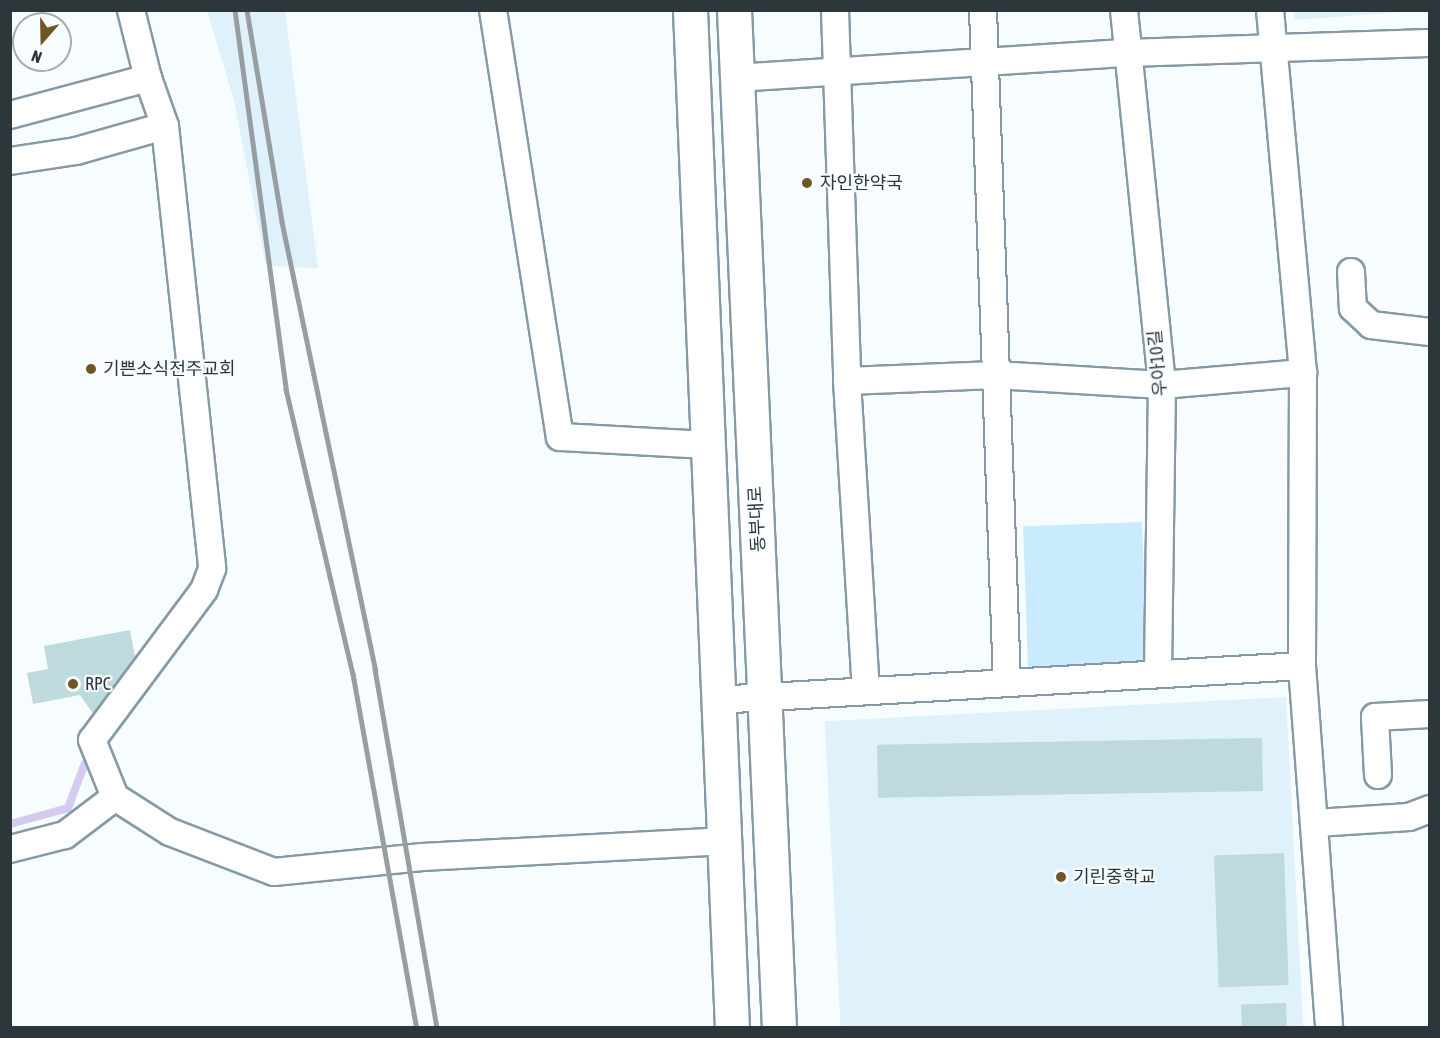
<!DOCTYPE html>
<meta charset="utf-8">
<style>
body{margin:0}
#map{position:relative;width:1440px;height:1038px;overflow:hidden;background:#f7fcfe;font-family:"Asap Condensed","Noto Sans KR",sans-serif}
div>[style]{position:absolute}
[style*='--x']{left:calc(var(--x)*1px);top:calc(var(--y)*1px);width:calc(var(--w)*1px);rotate:calc(var(--a)*1deg)}
.built>*{inset:0;background:#dff1fb;transform-origin:0 0}
.green>*{inset:0;background:#caeafd;transform-origin:0 0}
.stream>*{height:8px;margin:-4px;padding:0 4px;transform-origin:4px;border-radius:4px;background:#d3ccef}
.building>*{inset:0;background:#bedadc;transform-origin:0 0}
.roads{filter:drop-shadow(2px 0 #859aa6) drop-shadow(-2px 0 #859aa6) drop-shadow(0 2px #859aa6) drop-shadow(0 -2px #859aa6)}
.minor>*{height:26px;margin:-13px;padding:0 13px;transform-origin:13px;border-radius:13px;background:#fff}
.major>*{height:33px;margin:-16.5px;padding:0 16.5px;transform-origin:16.5px;border-radius:16.5px;background:#fff}
.rail>*{height:4.5px;margin:-2.25px;padding:0 2.25px;transform-origin:2.25px;border-radius:2.25px;background:#979ea1}
.dots>*{width:16px;height:16px;translate:-50% -50%;box-sizing:border-box;border:3px solid #f7fcfe;border-radius:50%}
span{translate:-50% -50%;white-space:nowrap;text-align:center;line-height:1.15;-webkit-text-stroke:4.5px #f7fcfe;paint-order:stroke}
.poi-label{font-size:18px;color:#2d363b}
.left{translate:0 -50%;text-align:left}
.street-label{font-size:18px;color:#2d363b}
.frame{position:absolute;inset:0;border:12px solid #2d363b;pointer-events:none}
.north{position:absolute;left:12px;top:12px;width:60px;height:60px;box-sizing:border-box;background:#f7fcfe;border:2px solid #a6adb0;border-radius:50%;rotate:200deg;font-size:16px;font-weight:700;line-height:24px;text-align:center;color:#2d363b}
.north::after{content:'';display:block;margin:auto;width:21px;height:27px;background:#705527;clip-path:polygon(50% 0,100% 100%,50% 72%,0 100%)}
</style>
<div id="map">
<div class="built">
<div style="clip-path:polygon(1429px 10px,1294px 20px,1294px 10px)"></div>
<div style="clip-path:polygon(207px 11px,285px 11px,318px 268px,266px 266px,234px 100px)"></div>
<div style="left:1286px;top:697px;width:330px;height:462px;rotate:87deg"></div>
</div>
<div class="green">
<div style="left:1142px;top:522px;width:146px;height:119px;rotate:88deg"></div>
</div>
<div class="stream">
<div style="--x:10;--y:824;--w:60;--a:-15.4"></div>
<div style="--x:68;--y:808;--w:48;--a:-69.3"></div>
</div>
<div class="building">
<div style="clip-path:polygon(130px 630px,135px 657px,94px 715px,80px 695px,33px 704px,27px 673px,48px 669px,44px 646px)"></div>
<div style="left:1262px;top:738px;width:53px;height:385px;rotate:89deg"></div>
<div style="left:1284px;top:853px;width:132px;height:70px;rotate:88deg"></div>
<div style="left:1286px;top:1003px;width:25px;height:45px;rotate:88deg"></div>
</div>
<div class="roads">
<div class="minor">
<div style="--x:131;--y:10;--w:70;--a:76"></div>
<div style="--x:493;--y:10;--w:432;--a:81.1"></div>
<div style="--x:560;--y:437;--w:148;--a:3.1"></div>
<div style="--x:835;--y:10;--w:371;--a:88.1"></div>
<div style="--x:847;--y:381;--w:309;--a:86.5"></div>
<div style="--x:983;--y:10;--w:673;--a:87.96"></div>
<div style="--x:1124;--y:10;--w:377;--a:84.2"></div>
<div style="--x:1162;--y:385;--w:288;--a:90.8"></div>
<div style="--x:1270;--y:10;--w:364;--a:84.8"></div>
<div style="--x:1303;--y:373;--w:293;--a:90.2"></div>
<div style="--x:1302;--y:666;--w:363;--a:85.7"></div>
<div style="--x:737;--y:78;--w:390;--a:-3.7"></div>
<div style="--x:1126;--y:53;--w:304;--a:-1.9"></div>
<div style="--x:10;--y:115;--w:143;--a:-15"></div>
<div style="--x:148;--y:78;--w:51;--a:70.5"></div>
<div style="--x:10;--y:161;--w:67;--a:-8.6"></div>
<div style="--x:76;--y:151;--w:92;--a:-15.7"></div>
<div style="--x:165;--y:126;--w:445;--a:83.9"></div>
<div style="--x:212;--y:569;--w:22;--a:111"></div>
<div style="--x:204;--y:590;--w:187;--a:126.7"></div>
<div style="--x:92;--y:740;--w:61;--a:68"></div>
<div style="--x:115;--y:797;--w:65;--a:32.5"></div>
<div style="--x:170;--y:832;--w:111;--a:21"></div>
<div style="--x:274;--y:872;--w:149;--a:-5.8"></div>
<div style="--x:422;--y:857;--w:301;--a:-3"></div>
<div style="--x:1351;--y:272;--w:36;--a:87"></div>
<div style="--x:1353;--y:308;--w:25;--a:43"></div>
<div style="--x:1371;--y:325;--w:59;--a:6.8"></div>
<div style="--x:847;--y:381;--w:148;--a:-2.3"></div>
<div style="--x:995;--y:375;--w:167;--a:3.4"></div>
<div style="--x:1162;--y:385;--w:142;--a:-4.9"></div>
<div style="--x:716;--y:700;--w:587;--a:-3.32"></div>
<div style="--x:1378;--y:775;--w:58;--a:-93"></div>
<div style="--x:1375;--y:717;--w:55;--a:-3.1"></div>
<div style="--x:1316;--y:823;--w:93;--a:-3.7"></div>
<div style="--x:1409;--y:817;--w:22;--a:-21"></div>
<div style="--x:10;--y:849;--w:57;--a:-14.3"></div>
<div style="--x:65;--y:835;--w:63;--a:-37.2"></div>
</div>
<div class="major">
<div style="--x:690;--y:10;--w:1019;--a:87.64"></div>
<div style="--x:734;--y:10;--w:1019;--a:87.47"></div>
</div>
</div>
<div class="rail">
<div style="--x:235;--y:10;--w:382;--a:82.3"></div>
<div style="--x:286;--y:389;--w:293;--a:76.8"></div>
<div style="--x:353;--y:674;--w:360;--a:79.8"></div>
<div style="--x:247;--y:10;--w:215;--a:80.6"></div>
<div style="--x:282;--y:222;--w:457;--a:78.2"></div>
<div style="--x:375;--y:669;--w:364;--a:80.2"></div>
</div>
<div class="dots">
<div style="left:807px;top:183px;background:#705527"></div>
<div style="left:91px;top:369px;background:#705527"></div>
<div style="left:73px;top:684px;background:#705527"></div>
<div style="left:1061px;top:877px;background:#705527"></div>
</div>
<div class="poi-label">
<span class="left" style="left:820px;top:183px">자인한약국</span>
<span class="left" style="left:103px;top:369px">기쁜소식전주교회</span>
<span class="left" style="left:85px;top:684px">RPC</span>
<span class="left" style="left:1073px;top:877px">기린중학교</span>
</div>
<div class="street-label">
<span style="left:1158px;top:363px;rotate:-95deg">우아10길</span>
<span style="left:757px;top:519px;rotate:-93deg">동부대로</span>
</div>
<div class="frame"></div>
<div class="north">N</div>
</div>
